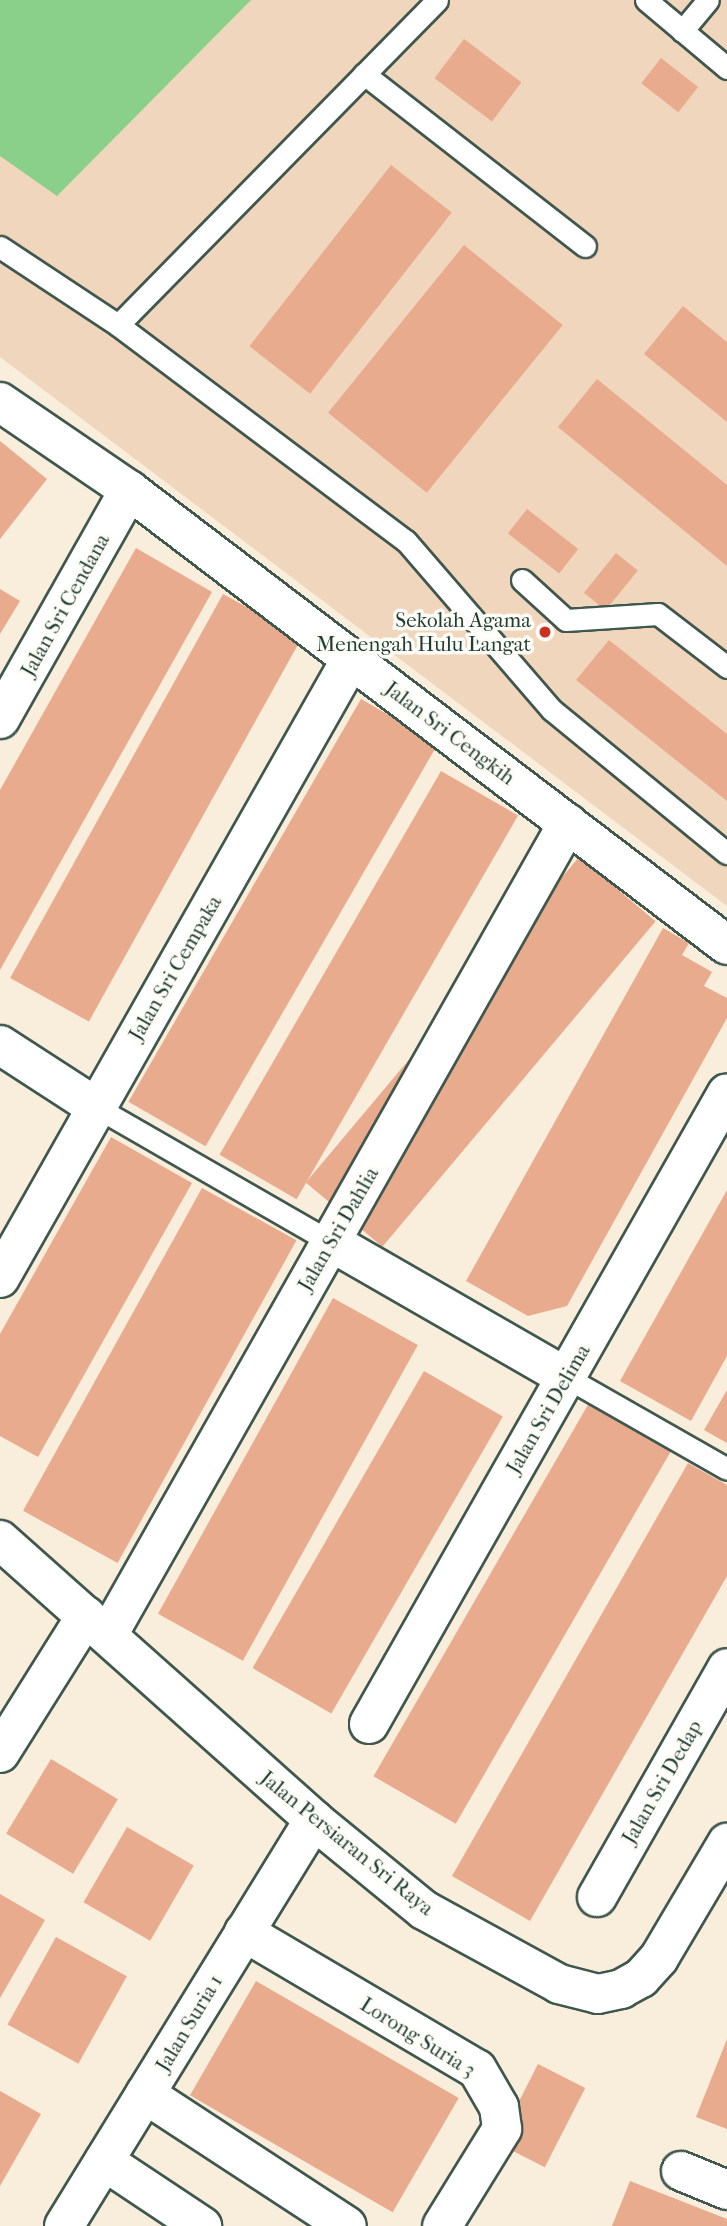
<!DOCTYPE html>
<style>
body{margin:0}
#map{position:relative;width:727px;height:2226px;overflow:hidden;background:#f9eddc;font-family:"IM FELL French Canon",serif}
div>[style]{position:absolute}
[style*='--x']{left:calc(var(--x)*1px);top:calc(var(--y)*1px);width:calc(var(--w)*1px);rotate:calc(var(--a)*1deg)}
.built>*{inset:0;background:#f0d6bc}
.green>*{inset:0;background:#8bd08a}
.building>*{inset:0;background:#e9ab8e;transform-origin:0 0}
.roads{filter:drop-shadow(2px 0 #40574d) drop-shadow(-2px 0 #40574d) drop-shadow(0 2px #40574d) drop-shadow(0 -2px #40574d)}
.service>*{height:21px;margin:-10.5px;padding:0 10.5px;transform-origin:10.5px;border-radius:10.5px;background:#fff}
.minor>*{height:38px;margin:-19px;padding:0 19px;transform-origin:19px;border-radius:19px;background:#fff}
.tertiary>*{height:38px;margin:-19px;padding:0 19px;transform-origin:19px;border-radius:19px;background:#fff}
.dots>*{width:19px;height:19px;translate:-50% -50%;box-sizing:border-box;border:4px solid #fdfcf7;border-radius:50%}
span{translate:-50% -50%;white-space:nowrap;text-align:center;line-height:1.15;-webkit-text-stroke:7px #fdfcf7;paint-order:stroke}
.street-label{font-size:21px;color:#1f3d34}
.poi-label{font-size:21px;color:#1f3d34}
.right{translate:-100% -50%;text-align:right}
</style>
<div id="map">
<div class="built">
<div style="clip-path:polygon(0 0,727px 0,727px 906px,0 357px)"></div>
</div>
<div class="green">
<div style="clip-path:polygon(0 0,251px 0,57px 196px,0 156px)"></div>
</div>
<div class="building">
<div style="left:464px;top:39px;width:72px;height:49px;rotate:37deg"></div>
<div style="left:661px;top:58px;width:47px;height:32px;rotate:38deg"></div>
<div style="left:391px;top:165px;width:77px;height:230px;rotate:38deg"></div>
<div style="left:464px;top:245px;width:127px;height:216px;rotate:39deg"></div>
<div style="clip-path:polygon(683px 306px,727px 342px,727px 422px,644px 354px)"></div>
<div style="clip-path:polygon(597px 379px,727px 485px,727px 566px,558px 427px)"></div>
<div style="clip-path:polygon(0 441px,47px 479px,0 539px)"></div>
<div style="left:527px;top:509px;width:65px;height:31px;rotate:38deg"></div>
<div style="clip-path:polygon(136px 548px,212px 592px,0 970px,0 790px)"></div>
<div style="left:616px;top:553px;width:28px;height:51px;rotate:39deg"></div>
<div style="clip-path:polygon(0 589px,20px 601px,0 634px)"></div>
<div style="left:223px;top:594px;width:90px;height:439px;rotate:29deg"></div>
<div style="clip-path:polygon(609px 640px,727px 734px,727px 801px,576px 680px)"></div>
<div style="left:361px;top:699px;width:89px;height:465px;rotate:30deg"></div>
<div style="left:441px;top:771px;width:89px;height:443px;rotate:30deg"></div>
<div style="left:579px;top:857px;width:100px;height:425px;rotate:40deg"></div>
<div style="clip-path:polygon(663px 928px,689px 943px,682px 955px,712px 972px,704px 986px,727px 998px,727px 1018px,567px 1306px,528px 1316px,466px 1281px)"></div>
<div style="clip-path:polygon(111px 1137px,192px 1183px,38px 1457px,0 1436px,0 1334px)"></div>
<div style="left:202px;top:1188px;width:108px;height:369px;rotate:29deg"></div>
<div style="clip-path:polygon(727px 1190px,727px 1356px,691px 1421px,620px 1381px)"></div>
<div style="left:333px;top:1298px;width:97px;height:361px;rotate:29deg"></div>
<div style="left:424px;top:1371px;width:91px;height:343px;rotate:30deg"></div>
<div style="clip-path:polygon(727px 1390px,727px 1443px,704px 1430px)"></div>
<div style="left:589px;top:1403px;width:95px;height:431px;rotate:30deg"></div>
<div style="clip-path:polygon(688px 1463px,727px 1485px,727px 1576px,530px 1921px,452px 1876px)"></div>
<div style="left:51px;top:1759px;width:78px;height:87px;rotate:31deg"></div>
<div style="left:127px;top:1827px;width:77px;height:87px;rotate:30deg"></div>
<div style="clip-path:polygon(0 1894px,45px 1920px,0 1998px)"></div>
<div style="left:56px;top:1937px;width:81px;height:100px;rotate:29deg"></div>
<div style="left:256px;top:1981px;width:234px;height:132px;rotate:30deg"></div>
<div style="clip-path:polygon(727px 2039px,727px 2129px,696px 2117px)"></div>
<div style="left:538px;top:2064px;width:53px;height:89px;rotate:27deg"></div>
<div style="clip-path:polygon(0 2091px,41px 2114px,0 2186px)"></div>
<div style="clip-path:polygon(630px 2181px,727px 2219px,727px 2226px,612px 2226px)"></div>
</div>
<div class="roads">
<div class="service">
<div style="--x:646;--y:0;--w:106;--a:40"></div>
<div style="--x:682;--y:31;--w:40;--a:-50"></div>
<div style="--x:364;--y:74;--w:280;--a:37.9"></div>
<div style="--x:0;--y:247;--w:141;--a:33.5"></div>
<div style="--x:118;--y:325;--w:360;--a:36.9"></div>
<div style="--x:406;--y:541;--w:223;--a:49.2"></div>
<div style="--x:552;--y:710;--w:226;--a:39.3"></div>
<div style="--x:118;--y:325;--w:455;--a:-45.5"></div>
<div style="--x:522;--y:580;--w:59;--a:42.3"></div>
<div style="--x:566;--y:620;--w:92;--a:-3.7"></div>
<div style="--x:658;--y:614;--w:87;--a:37.5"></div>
<div style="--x:96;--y:1107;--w:271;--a:29.9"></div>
<div style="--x:566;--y:1377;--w:185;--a:29.7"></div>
</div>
<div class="minor">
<div style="--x:0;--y:402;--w:156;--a:34.3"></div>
<div style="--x:129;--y:490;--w:751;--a:37.27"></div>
<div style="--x:0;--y:719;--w:263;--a:-60.6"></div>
<div style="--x:0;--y:1045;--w:114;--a:32.9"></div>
<div style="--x:331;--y:1242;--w:271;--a:29.9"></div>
<div style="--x:0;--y:1278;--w:712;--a:-60.44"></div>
<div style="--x:108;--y:1635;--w:933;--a:-60.47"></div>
<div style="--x:369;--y:1724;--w:725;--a:-60.43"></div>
<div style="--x:0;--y:1753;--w:162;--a:-57.9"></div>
<div style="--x:597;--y:1897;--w:263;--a:-60.4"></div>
<div style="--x:244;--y:1932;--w:270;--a:30.5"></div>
<div style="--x:477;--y:2069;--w:44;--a:59.9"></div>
<div style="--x:499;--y:2107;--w:22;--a:82"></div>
<div style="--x:502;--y:2129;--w:114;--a:121.7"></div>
<div style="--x:145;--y:2094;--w:241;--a:33.2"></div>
<div style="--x:104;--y:2161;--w:118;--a:33.6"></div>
<div style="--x:681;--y:2171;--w:50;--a:22.4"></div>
<div style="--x:64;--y:2226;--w:477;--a:-58.4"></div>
</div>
<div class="tertiary">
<div style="--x:0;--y:1540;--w:421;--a:41.7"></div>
<div style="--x:314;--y:1820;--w:142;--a:39.3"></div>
<div style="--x:424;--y:1910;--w:154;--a:28.7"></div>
<div style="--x:559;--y:1984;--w:40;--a:14.4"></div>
<div style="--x:598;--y:1994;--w:24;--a:-12"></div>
<div style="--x:621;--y:1989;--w:23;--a:-29"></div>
<div style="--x:641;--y:1978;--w:27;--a:-48"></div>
<div style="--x:659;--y:1958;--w:134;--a:-59.4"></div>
</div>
</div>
<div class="dots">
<div style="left:545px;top:632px;background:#c8321e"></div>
</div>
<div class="street-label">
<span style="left:65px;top:605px;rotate:-61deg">Jalan Sri Cendana</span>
<span style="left:450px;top:733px;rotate:37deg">Jalan Sri Cengkih</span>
<span style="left:175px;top:968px;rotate:-60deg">Jalan Sri Cempaka</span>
<span style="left:338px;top:1229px;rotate:-60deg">Jalan Sri Dahlia</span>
<span style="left:548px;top:1409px;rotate:-60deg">Jalan Sri Delima</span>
<span style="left:662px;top:1782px;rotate:-60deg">Jalan Sri Dedap</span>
<span style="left:347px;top:1843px;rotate:39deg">Jalan Persiaran Sri Raya</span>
<span style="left:189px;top:2023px;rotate:-59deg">Jalan Suria 1</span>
<span style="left:418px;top:2037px;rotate:32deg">Lorong Suria 3</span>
</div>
<div class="poi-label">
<span class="right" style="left:531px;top:632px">Sekolah Agama<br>Menengah Hulu Langat</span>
</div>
</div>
